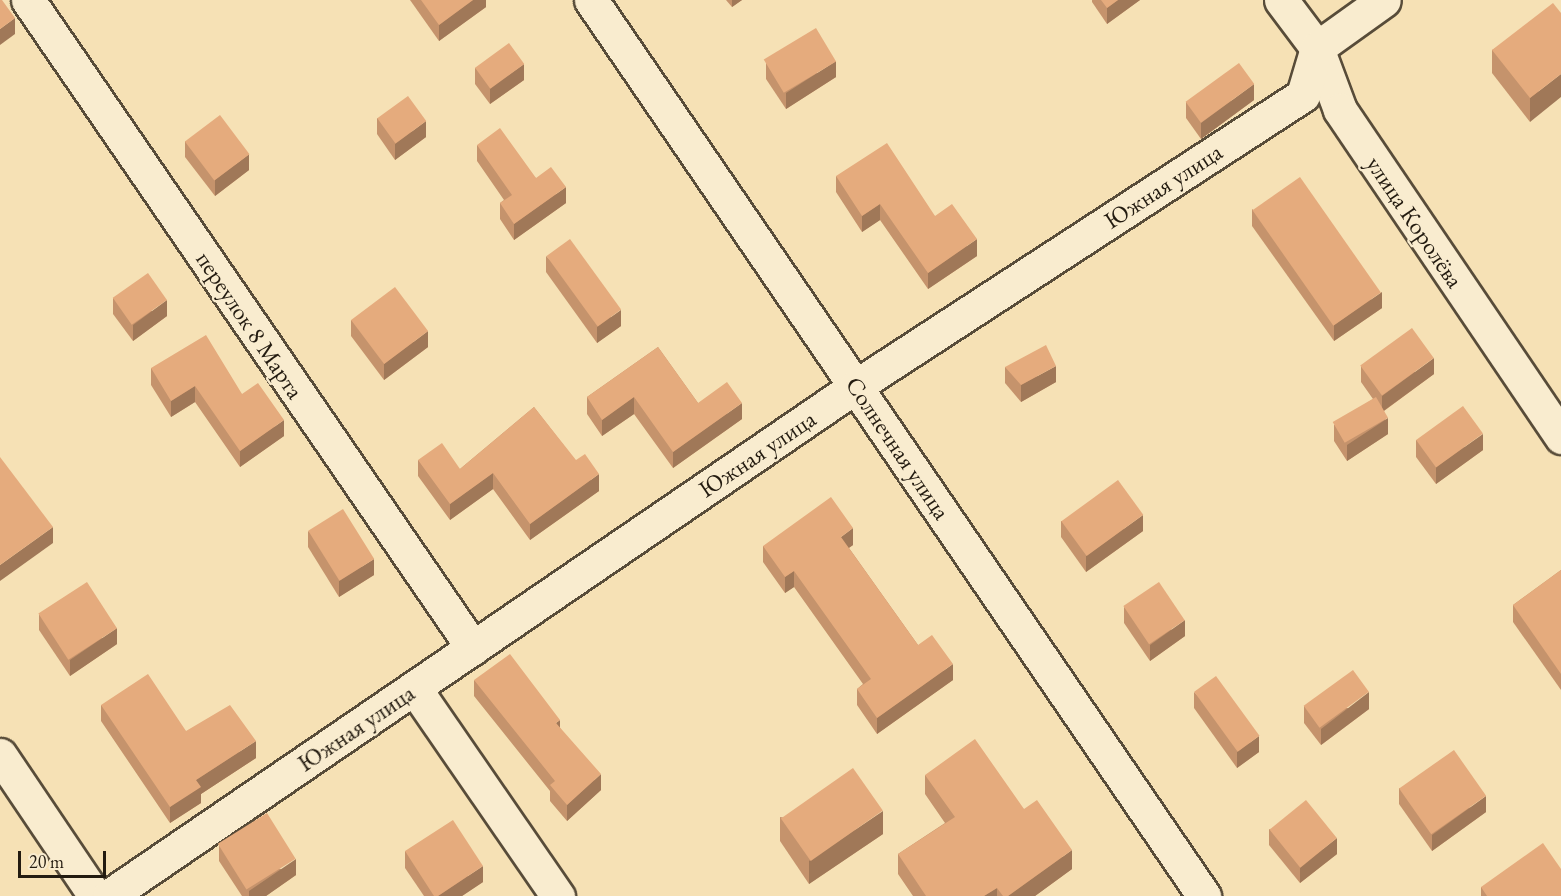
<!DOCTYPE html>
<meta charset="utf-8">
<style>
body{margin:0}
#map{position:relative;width:1561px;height:896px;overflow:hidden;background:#f6e1b5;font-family:"EB Garamond",serif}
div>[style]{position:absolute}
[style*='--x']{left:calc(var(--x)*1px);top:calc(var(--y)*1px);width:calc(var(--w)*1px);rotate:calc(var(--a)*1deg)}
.roads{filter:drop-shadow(2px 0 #584c39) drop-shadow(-2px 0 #584c39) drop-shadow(0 2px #584c39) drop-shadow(0 -2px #584c39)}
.street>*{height:33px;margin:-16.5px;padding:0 16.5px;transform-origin:16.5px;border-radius:16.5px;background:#f9eccf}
.wall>*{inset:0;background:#c5936c}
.shaded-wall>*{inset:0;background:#a07858}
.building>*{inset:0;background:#e5ab7d;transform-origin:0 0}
span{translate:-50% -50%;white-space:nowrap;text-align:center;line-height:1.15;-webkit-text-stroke:4.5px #f9eccf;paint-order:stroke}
.street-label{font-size:24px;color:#231b10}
.scale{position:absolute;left:18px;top:851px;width:88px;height:27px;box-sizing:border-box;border:3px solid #231b10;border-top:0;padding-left:8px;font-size:18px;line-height:21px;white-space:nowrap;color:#231b10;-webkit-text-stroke:4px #f9eccf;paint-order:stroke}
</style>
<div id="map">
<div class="roads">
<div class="street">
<div style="--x:28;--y:0;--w:786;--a:55.52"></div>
<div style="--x:591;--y:0;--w:1086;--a:55.62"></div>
<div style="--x:1281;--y:0;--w:60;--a:53.1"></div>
<div style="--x:1317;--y:48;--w:66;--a:69.6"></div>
<div style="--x:1340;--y:110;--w:395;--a:55.9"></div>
<div style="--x:415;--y:689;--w:252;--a:55.4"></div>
<div style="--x:0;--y:755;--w:170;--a:56"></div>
<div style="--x:109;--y:896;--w:904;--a:-34.32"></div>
<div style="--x:856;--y:386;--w:533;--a:-33.06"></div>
<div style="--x:1303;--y:95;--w:49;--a:-73.4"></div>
<div style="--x:1317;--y:48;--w:82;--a:-35.6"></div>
</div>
</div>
<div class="wall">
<div style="clip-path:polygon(410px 0,486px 0,486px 7px,439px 41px)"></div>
<div style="clip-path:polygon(726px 0,742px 0,732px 7px)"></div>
<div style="clip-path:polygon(1092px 0,1140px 0,1107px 24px,1092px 2px)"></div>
<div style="clip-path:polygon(1561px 13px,1530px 122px,1492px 73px,1492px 50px)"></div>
<div style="clip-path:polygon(766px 63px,836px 77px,786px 109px,766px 79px)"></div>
<div style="clip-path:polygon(475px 68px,524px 80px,490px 104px,475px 84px)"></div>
<div style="clip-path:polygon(1254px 100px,1201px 139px,1186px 118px,1186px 102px)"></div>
<div style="clip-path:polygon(377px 118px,426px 137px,395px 160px,377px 134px)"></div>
<div style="clip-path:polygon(185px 141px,249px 170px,215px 196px,185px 157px)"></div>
<div style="clip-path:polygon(477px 145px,536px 178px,566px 203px,514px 240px,500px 219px,500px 203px,504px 200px,477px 161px)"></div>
<div style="clip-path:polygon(836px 176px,935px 216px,977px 256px,928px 289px,880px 220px,862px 232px,836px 192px)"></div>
<div style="clip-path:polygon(1252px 209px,1382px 308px,1334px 341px,1252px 226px)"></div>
<div style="clip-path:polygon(546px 256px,621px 326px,597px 343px,546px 272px)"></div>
<div style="clip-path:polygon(113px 298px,167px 316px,133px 341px,113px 314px)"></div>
<div style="clip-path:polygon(351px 320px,428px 347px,384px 380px,351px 336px)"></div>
<div style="clip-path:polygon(658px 347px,698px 403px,742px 419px,673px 468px,634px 414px,602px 436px,587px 414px,587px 397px)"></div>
<div style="clip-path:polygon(1361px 366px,1434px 374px,1384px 411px,1388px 434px,1347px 461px,1334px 441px,1334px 425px,1373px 399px,1361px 382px)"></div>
<div style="clip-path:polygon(1005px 367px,1056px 382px,1021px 402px,1005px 383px)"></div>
<div style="clip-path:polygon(151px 368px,242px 394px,284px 436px,240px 467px,195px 402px,171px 417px,151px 385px)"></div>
<div style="clip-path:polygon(534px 407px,599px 491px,530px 540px,493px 489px,450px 520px,418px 476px,418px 460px,460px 469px)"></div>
<div style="clip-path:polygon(1416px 440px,1483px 450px,1436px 484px,1416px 457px)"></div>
<div style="clip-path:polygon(1061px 521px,1143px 531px,1086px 572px,1061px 537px)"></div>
<div style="clip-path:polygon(308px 531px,374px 575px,339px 597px,308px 547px)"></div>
<div style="clip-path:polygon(853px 545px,849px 548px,918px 645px,953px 680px,877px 734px,857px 705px,857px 689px,863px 684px,794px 587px,785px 593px,763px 562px,763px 546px)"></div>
<div style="clip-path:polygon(1561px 570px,1561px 690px,1513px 622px,1513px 605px)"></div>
<div style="clip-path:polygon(1124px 607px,1185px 636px,1150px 661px,1124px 623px)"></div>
<div style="clip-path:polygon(39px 614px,117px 644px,70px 676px,39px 630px)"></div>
<div style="clip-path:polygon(474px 680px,560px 728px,601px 790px,567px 821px,550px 801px,550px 791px,474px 696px)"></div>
<div style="clip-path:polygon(1194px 692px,1259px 752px,1237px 768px,1194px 708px)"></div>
<div style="clip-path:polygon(101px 705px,186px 731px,256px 758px,201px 794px,201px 803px,170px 823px,101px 721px)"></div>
<div style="clip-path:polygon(1304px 706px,1369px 709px,1321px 745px,1304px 723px)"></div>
<div style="clip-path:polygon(925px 775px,1024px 809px,1072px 869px,1035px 896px,913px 896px,898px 874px,898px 854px,945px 823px,925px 794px)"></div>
<div style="clip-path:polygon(1399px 788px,1486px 812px,1432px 851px,1399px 804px)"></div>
<div style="clip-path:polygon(780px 817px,883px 834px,809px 884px,780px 841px)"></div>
<div style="clip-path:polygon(1269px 829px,1337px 854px,1300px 883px,1269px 845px)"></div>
<div style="clip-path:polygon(219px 845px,296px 875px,266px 896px,242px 896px,219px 861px)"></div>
<div style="clip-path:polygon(405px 851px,483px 882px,462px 896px,424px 896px,405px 868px)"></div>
<div style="clip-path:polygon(1481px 887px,1561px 896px,1481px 896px)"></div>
</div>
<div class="shaded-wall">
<div style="clip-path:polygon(473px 0,486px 0,486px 7px,439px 41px,439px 25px)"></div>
<div style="clip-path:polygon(732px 0,742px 0,732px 7px)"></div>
<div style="clip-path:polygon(1118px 0,1140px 0,1107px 24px,1107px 8px)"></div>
<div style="clip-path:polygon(15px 18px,15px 34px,0 45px,0 29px)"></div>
<div style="clip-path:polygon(836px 61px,836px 77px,786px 109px,786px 93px)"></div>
<div style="clip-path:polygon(524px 64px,524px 80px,490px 104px,490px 88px)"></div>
<div style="clip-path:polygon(1561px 74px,1561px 97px,1530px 122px,1530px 98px)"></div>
<div style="clip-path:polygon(1254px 84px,1254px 100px,1201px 139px,1201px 123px)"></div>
<div style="clip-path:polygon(426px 121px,426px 137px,395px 160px,395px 144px)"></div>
<div style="clip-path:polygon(249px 154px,249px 170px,215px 196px,215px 180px)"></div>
<div style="clip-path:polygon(566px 187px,566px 203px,514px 240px,514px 224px)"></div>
<div style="clip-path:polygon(880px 204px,880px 220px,862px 232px,862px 216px)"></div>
<div style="clip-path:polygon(977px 239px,977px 256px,928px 289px,928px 273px)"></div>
<div style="clip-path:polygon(1382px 292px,1382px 308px,1334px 341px,1334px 325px)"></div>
<div style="clip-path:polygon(167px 300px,167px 316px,133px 341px,133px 325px)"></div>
<div style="clip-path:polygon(621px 310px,621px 326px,597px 343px,597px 327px)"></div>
<div style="clip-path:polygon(428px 331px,428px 347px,384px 380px,384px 364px)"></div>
<div style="clip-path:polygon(1434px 358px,1434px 374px,1382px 412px,1382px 396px)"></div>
<div style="clip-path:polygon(1056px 366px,1056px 382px,1021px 402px,1021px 385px)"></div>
<div style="clip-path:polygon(195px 386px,195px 402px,171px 417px,171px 401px)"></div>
<div style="clip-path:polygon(634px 397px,634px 414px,602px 436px,602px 420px)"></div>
<div style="clip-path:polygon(742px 403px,742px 419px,673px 468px,673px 452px)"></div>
<div style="clip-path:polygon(1388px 418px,1388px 434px,1347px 461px,1347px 445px)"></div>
<div style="clip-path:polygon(284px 420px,284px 436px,240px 467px,240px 451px)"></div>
<div style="clip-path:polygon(1483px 434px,1483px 450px,1436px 484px,1436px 467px)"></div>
<div style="clip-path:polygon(493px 473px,493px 489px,450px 520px,450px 504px)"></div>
<div style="clip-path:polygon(599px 474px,599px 491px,530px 540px,530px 524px)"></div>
<div style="clip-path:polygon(1143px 515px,1143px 531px,1086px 572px,1086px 556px)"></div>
<div style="clip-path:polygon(53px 527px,53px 543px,0 581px,0 565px)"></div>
<div style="clip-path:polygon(853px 528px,853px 545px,841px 553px,841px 537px)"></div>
<div style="clip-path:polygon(374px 559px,374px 575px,339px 597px,339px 581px)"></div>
<div style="clip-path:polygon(794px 571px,794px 587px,785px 593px,785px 577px)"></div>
<div style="clip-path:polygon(1185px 620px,1185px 636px,1150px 661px,1150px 645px)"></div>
<div style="clip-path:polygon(117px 628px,117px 644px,70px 676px,70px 660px)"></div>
<div style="clip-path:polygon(953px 664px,953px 680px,877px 734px,877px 718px)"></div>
<div style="clip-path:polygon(1369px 692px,1369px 709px,1321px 745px,1321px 729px)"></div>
<div style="clip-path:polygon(560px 720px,560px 736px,556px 723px)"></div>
<div style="clip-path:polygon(1259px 736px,1259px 752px,1237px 768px,1237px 752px)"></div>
<div style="clip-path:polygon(256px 741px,256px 758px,201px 794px,201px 803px,170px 823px,170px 807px,196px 780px)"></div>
<div style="clip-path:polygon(601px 774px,601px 790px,567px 821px,567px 805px)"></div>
<div style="clip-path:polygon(1486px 796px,1486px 812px,1432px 851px,1432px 835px)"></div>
<div style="clip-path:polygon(883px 811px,883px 834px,809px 884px,809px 861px)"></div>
<div style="clip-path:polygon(1337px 838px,1337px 854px,1300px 883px,1300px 867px)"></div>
<div style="clip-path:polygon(1072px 850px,1072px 869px,1035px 896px,1008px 896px)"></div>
<div style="clip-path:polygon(296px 859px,296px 875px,266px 896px,249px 896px,249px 891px)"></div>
<div style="clip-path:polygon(483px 866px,483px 882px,462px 896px,438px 896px)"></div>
<div style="clip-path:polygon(997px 888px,997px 896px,984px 896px)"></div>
</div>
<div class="building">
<div style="clip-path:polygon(0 0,2px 0,15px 18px,0 29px)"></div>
<div style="clip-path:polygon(421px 0,473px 0,439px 25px)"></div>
<div style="clip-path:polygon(1101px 0,1118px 0,1107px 8px)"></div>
<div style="clip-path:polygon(1553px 3px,1561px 13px,1561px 74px,1530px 98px,1492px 50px)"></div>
<div style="left:816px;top:28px;width:39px;height:61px;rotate:59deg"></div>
<div style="left:509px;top:43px;width:26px;height:42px;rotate:54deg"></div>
<div style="left:1239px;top:63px;width:26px;height:66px;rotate:54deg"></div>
<div style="left:408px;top:96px;width:31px;height:38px;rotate:54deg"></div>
<div style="left:220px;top:115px;width:49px;height:44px;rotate:53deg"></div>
<div style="clip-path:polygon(500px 128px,536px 178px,551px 167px,566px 187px,514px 224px,500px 203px,512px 195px,477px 145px)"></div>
<div style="clip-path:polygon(887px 143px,935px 216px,952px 204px,977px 239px,928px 273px,880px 204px,862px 216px,836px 176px)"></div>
<div style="left:1300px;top:177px;width:141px;height:58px;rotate:55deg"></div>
<div style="left:570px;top:239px;width:87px;height:29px;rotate:54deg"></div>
<div style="left:148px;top:273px;width:33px;height:43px;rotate:55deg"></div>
<div style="left:395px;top:287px;width:55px;height:55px;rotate:53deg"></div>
<div style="left:1412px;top:328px;width:37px;height:64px;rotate:54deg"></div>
<div style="clip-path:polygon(206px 335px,242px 394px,258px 383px,284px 420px,240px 451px,195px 386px,171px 401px,151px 368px)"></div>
<div style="clip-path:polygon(1046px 345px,1056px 366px,1021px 385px,1005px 367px)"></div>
<div style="clip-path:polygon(658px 347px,698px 403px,727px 382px,742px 403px,673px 452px,634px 397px,602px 420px,587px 397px)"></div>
<div style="left:1376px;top:397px;width:24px;height:50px;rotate:60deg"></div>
<div style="left:1463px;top:406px;width:34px;height:58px;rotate:54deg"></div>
<div style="clip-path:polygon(534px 407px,576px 460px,585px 454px,599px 474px,530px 524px,493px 473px,450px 504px,418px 460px,442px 443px,460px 469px)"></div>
<div style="clip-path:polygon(0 457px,53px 527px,0 565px)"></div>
<div style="left:1118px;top:480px;width:43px;height:70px;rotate:54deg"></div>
<div style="clip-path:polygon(831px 497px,853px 528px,841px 537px,918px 645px,932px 635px,953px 664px,877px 718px,857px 689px,871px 679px,794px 571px,785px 577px,763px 546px)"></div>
<div style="left:343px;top:509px;width:59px;height:41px;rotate:58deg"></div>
<div style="clip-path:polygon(1561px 570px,1561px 674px,1513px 605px)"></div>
<div style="left:87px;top:582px;width:55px;height:58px;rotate:57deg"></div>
<div style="left:1159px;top:582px;width:46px;height:43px;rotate:56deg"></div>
<div style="clip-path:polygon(510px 654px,560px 720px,556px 723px,601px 774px,567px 805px,550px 785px,555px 781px,474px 680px)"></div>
<div style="left:1353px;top:670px;width:27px;height:61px;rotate:54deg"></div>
<div style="clip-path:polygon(148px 674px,186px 731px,230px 705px,256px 741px,196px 780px,201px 787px,170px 807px,101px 705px)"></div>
<div style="left:1216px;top:676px;width:74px;height:27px;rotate:54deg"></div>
<div style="clip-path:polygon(975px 739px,1024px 809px,1037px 800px,1072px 850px,1008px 896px,1003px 896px,997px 888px,984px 896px,926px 896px,898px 854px,955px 817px,925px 775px)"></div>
<div style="left:1454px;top:750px;width:56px;height:67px;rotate:55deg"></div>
<div style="left:853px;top:768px;width:52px;height:88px;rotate:55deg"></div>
<div style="left:1306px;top:800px;width:49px;height:47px;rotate:51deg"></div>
<div style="left:267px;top:813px;width:54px;height:58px;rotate:58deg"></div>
<div style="clip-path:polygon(453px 820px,483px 866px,438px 896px,434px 896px,405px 851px)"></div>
<div style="clip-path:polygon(1543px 843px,1561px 869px,1561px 896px,1487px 896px,1481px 887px)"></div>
</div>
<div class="street-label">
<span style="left:1163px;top:186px;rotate:-33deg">Южная улица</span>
<span style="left:1415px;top:222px;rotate:56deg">улица Королёва</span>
<span style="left:250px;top:325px;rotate:56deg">переулок 8 Марта</span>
<span style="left:898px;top:448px;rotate:56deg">Солнечная улица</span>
<span style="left:757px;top:454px;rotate:-34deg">Южная улица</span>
<span style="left:356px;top:728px;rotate:-34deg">Южная улица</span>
</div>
<div class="scale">20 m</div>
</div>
